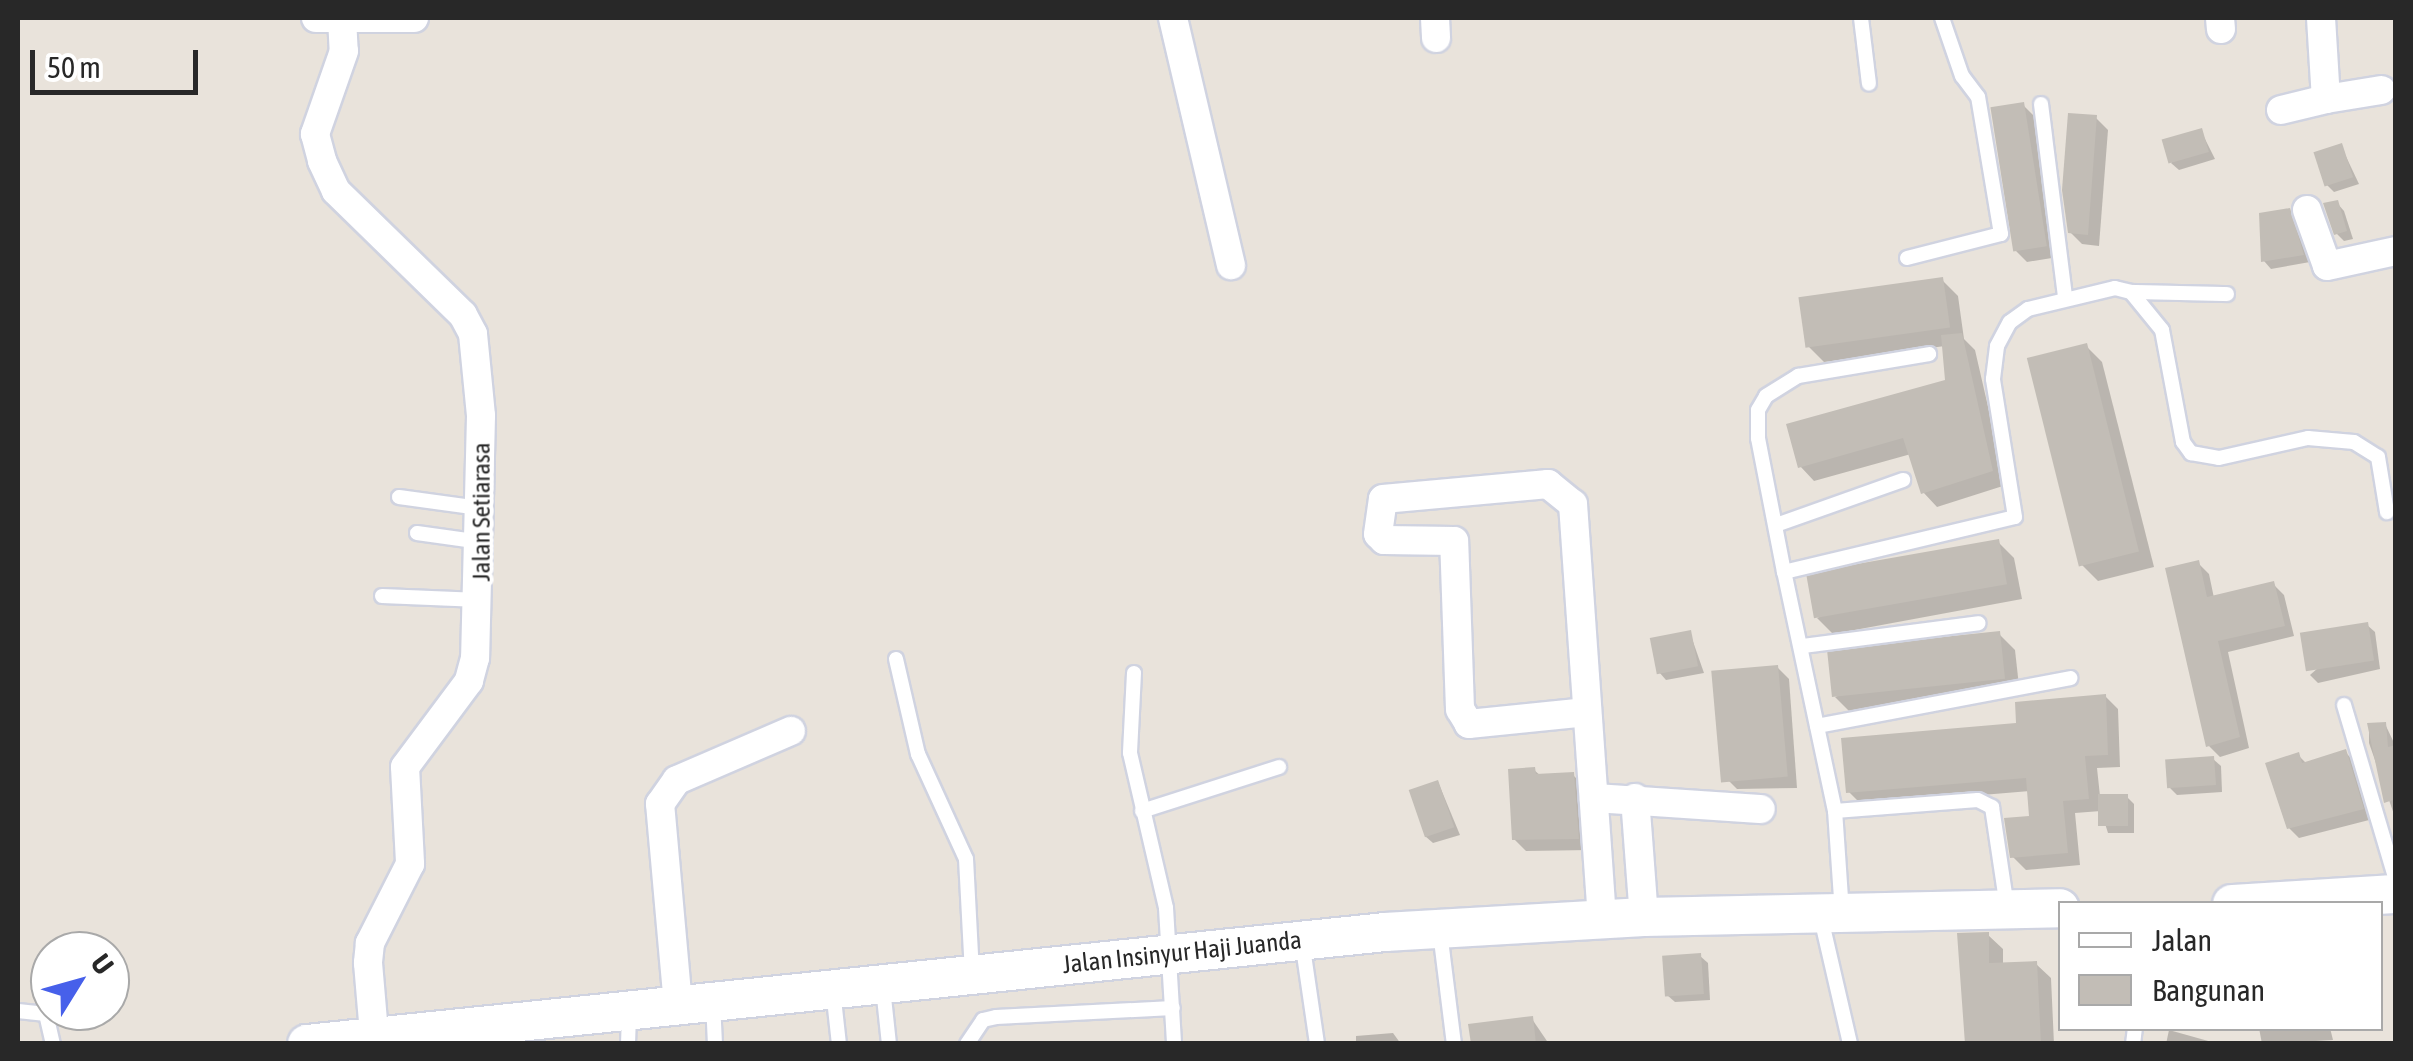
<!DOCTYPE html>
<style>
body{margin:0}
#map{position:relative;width:2413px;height:1061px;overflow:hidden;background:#e9e3db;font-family:"Asap Condensed",sans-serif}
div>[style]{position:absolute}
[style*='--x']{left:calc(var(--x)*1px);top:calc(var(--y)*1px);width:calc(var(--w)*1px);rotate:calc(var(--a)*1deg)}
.shadow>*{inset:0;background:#0003}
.building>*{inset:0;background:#c2bdb6;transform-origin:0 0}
.roads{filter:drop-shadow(2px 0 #d0d3e0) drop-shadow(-2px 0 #d0d3e0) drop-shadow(0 2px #d0d3e0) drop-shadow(0 -2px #d0d3e0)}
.lane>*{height:14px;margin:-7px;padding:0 7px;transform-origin:7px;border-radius:7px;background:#fff}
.street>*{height:28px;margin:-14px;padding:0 14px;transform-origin:14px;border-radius:14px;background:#fff}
.secondary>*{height:38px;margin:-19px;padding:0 19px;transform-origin:19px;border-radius:19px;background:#fff}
span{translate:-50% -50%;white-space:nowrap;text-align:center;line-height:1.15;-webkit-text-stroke:8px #fff;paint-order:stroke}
.street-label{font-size:25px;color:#282828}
.frame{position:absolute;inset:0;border:20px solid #282828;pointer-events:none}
.legend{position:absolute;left:2058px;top:901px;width:325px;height:130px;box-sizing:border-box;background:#fff;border:2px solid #a9a9a9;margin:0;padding:12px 18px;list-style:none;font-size:30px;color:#282828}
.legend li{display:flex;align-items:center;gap:20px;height:50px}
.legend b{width:50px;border:2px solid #a9a9a9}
.north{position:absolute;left:30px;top:931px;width:100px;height:100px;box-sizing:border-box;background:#fff;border:2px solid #a9a9a9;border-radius:50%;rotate:53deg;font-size:28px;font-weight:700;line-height:40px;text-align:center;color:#282828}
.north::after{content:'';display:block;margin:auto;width:35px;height:45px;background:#4760ea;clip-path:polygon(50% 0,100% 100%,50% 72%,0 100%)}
.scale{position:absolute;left:30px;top:50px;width:168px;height:45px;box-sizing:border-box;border:5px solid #282828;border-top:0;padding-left:12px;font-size:30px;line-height:35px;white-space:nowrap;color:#282828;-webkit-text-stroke:8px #fff;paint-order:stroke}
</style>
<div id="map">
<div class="shadow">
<div style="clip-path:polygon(2023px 105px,2035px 117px,2058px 257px,2027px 262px,2015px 250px)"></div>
<div style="clip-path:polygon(2096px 118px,2108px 130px,2099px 246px,2082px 244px,2070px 232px)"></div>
<div style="clip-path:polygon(2201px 131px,2215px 159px,2179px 170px,2171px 163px)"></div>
<div style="clip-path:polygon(2341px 146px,2359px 184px,2334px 192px,2326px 184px)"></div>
<div style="clip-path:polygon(2337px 203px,2344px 211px,2353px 239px,2344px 241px,2337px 234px)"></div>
<div style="clip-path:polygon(2289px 211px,2310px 262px,2271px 269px,2264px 261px)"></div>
<div style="clip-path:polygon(1942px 280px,1958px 296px,1964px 339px,1975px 350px,2006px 485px,1937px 507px,1923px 492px,1911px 454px,1814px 481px,1800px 466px,1948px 381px,1945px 346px,1824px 362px,1808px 346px)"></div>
<div style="clip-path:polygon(2086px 346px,2102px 362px,2154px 567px,2098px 581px,2082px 565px)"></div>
<div style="clip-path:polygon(1998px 542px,2014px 558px,2022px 599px,1833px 634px,1817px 618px)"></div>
<div style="clip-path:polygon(2198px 563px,2209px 574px,2214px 598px,2273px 584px,2284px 595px,2294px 636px,2228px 652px,2249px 748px,2220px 757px,2209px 746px)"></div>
<div style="clip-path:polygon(2367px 625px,2375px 632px,2380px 669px,2318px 683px,2310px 675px)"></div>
<div style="clip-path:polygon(1690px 633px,1704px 673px,1666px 680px,1659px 672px)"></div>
<div style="clip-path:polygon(1999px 634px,2015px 650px,2020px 695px,1851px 713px,1835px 697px)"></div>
<div style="clip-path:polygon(1777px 667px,1789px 679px,1797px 788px,1737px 789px,1725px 777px)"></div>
<div style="clip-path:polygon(2105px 696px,2118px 709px,2120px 767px,2097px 768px,2100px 796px,2126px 796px,2134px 804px,2134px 833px,2108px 833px,2101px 811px,2075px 813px,2080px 865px,2026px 870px,2013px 857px,2032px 818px,2030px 791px,1862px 805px,1849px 792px)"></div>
<div style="clip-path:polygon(2385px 724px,2396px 747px,2396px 820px,2369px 743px,2369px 726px)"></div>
<div style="clip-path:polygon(2345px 752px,2356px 763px,2373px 819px,2299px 838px,2289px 828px,2298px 755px,2307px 764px)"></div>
<div style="clip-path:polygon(2213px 759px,2221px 766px,2222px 792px,2177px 795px,2169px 787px)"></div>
<div style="clip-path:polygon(1534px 770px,1541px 776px,1573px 775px,1585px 787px,1590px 850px,1526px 851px,1514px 839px)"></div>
<div style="clip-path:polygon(1438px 782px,1460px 835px,1433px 843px,1425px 836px)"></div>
<div style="clip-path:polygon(1988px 935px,2003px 949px,2003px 965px,2036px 964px,2051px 978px,2054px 1044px,1967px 1044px)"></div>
<div style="clip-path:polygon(1700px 956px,1708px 963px,1710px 1000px,1675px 1002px,1667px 995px)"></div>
<div style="clip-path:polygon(1532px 1019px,1549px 1044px,1473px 1044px)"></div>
<div style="clip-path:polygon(2259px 1028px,2330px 1028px,2333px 1040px,2262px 1044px)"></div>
<div style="clip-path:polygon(2169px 1030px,2219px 1044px,2166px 1044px)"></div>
<div style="clip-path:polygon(1393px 1033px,1401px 1044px,1356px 1044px,1356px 1036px)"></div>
</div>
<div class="building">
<div style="left:2024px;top:102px;width:146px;height:34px;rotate:81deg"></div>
<div style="clip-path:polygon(2068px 113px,2097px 115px,2088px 235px,2068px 233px,2062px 190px)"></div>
<div style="left:2202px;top:128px;width:25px;height:42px;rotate:74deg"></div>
<div style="left:2342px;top:143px;width:36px;height:30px;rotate:72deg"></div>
<div style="clip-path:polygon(2338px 200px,2347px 231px,2334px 235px,2323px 203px)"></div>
<div style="clip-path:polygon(2290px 208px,2304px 255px,2261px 262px,2259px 213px)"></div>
<div style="left:1943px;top:277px;width:51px;height:146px;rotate:82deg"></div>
<div style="clip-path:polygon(1962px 333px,1993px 471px,1921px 494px,1903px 438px,1798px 468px,1786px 424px,1945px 380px,1941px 335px)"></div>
<div style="left:2087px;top:343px;width:215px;height:62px;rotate:76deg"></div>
<div style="left:1999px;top:539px;width:46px;height:196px;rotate:80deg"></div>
<div style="clip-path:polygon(2199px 560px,2207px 597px,2274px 581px,2285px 626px,2218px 641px,2240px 737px,2206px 747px,2165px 568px)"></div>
<div style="left:2368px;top:622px;width:39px;height:69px;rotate:81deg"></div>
<div style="left:1691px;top:630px;width:37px;height:42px;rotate:79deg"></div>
<div style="left:2000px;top:631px;width:48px;height:174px;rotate:84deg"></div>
<div style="left:1778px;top:665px;width:112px;height:67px;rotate:85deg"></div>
<div style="clip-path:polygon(2106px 694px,2108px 755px,2085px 756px,2089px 799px,2063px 801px,2068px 853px,2010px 858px,2004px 818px,2029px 816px,2026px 778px,1846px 793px,1841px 738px,2016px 723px,2015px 702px)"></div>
<div style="clip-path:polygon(2386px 722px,2388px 747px,2396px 745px,2396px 799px,2384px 803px,2367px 723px)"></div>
<div style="clip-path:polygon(2346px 749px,2364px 809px,2287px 829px,2265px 763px,2299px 752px,2302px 763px)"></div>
<div style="left:2214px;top:756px;width:29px;height:49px;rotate:86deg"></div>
<div style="clip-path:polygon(1535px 767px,1536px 774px,1574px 772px,1579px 839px,1512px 840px,1508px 769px)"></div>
<div style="left:1438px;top:780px;width:50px;height:31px;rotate:71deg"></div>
<div style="left:2098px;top:794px;width:30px;height:32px"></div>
<div style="clip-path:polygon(1989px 932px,1989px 963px,2037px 961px,2041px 1044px,1965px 1044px,1957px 933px)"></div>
<div style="left:1701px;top:953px;width:41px;height:39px;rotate:86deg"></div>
<div style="clip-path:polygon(1533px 1016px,1536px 1044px,1471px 1044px,1468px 1024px)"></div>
</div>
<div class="roads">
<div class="lane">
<div style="--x:1861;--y:18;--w:66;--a:83.1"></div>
<div style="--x:2041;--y:104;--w:194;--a:82.9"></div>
<div style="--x:1907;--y:258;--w:97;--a:-14.3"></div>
<div style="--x:2001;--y:234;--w:139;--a:-99.5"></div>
<div style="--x:1978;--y:97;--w:26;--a:-127"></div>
<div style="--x:1962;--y:76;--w:61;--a:-109"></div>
<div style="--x:2132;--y:292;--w:95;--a:1.2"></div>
<div style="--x:399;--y:497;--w:81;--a:7.8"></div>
<div style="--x:1776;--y:525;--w:135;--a:-19.5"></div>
<div style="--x:417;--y:533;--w:65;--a:8"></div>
<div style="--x:1784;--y:572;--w:136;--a:-101"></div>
<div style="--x:1758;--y:438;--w:28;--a:-90"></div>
<div style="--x:1758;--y:410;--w:16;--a:-60"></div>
<div style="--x:1766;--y:396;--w:38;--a:-32"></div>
<div style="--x:1798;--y:376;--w:133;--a:-9.5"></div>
<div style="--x:382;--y:596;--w:98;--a:2.3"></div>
<div style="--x:1803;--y:646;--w:177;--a:-7.4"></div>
<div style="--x:896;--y:659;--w:98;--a:77"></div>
<div style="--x:918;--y:754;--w:115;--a:65.4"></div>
<div style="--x:966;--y:859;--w:116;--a:87"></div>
<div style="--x:1134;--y:673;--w:80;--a:92.9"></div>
<div style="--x:1130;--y:753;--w:159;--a:76.9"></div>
<div style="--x:1166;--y:908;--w:136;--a:86.6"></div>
<div style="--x:2344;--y:705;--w:184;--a:73.5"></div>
<div style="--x:1817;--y:726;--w:258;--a:-10.7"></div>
<div style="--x:1142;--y:811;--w:144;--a:-17.8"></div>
<div style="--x:1835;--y:811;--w:143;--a:-4.4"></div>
<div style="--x:1978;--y:800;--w:16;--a:27"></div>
<div style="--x:1992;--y:807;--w:101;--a:81.5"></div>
<div style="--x:1842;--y:913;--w:102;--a:-93.9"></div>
<div style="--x:1835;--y:811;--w:244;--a:-102"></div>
<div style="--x:1784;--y:572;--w:237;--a:-13.4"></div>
<div style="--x:2015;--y:517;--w:140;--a:-99.1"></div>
<div style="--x:1993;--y:379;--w:33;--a:-83"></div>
<div style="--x:1997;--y:346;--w:27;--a:-62"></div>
<div style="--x:2010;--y:322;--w:22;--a:-36"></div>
<div style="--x:2028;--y:309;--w:89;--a:-13.6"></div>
<div style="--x:2115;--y:288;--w:16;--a:14"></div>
<div style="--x:2131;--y:292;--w:49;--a:50.8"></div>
<div style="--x:2162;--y:330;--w:114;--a:79.4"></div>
<div style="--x:2183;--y:442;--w:14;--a:54"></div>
<div style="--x:2191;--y:453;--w:28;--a:10"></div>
<div style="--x:2219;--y:458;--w:91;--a:-12.7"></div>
<div style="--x:2308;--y:438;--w:46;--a:5"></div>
<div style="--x:2354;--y:442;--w:28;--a:32"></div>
<div style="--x:2378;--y:457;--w:56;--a:80.7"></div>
<div style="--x:1821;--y:918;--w:129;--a:77"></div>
<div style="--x:1440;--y:932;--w:113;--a:82.9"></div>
<div style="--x:1302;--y:941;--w:104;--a:81.7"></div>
<div style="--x:883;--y:988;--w:56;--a:83.9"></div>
<div style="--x:833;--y:990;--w:54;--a:83.7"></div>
<div style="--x:713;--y:1002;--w:42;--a:87.3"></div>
<div style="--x:18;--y:1011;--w:28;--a:6"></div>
<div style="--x:46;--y:1014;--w:31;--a:77"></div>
<div style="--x:628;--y:1044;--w:30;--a:-88"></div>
<div style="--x:967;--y:1044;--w:29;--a:-56"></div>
<div style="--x:983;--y:1020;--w:13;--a:-13"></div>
<div style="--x:996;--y:1017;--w:177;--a:-2.9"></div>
<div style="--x:2133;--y:1044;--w:16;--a:-83"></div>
</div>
<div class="street">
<div style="--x:316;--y:18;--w:98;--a:0"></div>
<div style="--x:342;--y:18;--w:33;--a:87"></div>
<div style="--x:344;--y:51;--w:88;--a:109.3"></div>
<div style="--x:315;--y:134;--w:28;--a:75"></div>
<div style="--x:322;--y:161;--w:33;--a:65"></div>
<div style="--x:336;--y:191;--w:177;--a:44.3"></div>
<div style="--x:463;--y:315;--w:21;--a:62"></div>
<div style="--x:473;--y:334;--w:82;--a:84.4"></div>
<div style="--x:481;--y:416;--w:242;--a:91.4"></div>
<div style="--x:475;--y:658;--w:24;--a:105"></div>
<div style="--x:469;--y:681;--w:107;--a:126.7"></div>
<div style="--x:405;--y:767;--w:97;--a:87"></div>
<div style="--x:410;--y:864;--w:89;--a:116.9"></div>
<div style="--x:370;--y:943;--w:20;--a:96"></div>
<div style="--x:368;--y:963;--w:81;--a:85.1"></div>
<div style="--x:1173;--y:18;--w:254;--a:76.8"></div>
<div style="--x:1435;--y:18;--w:20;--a:87"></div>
<div style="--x:2220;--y:18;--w:11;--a:85"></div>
<div style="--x:2321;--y:18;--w:81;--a:86.5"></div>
<div style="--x:2326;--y:99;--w:56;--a:-9.3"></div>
<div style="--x:2281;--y:110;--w:46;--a:-13.7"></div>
<div style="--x:2307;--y:210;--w:59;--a:70.3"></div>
<div style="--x:2327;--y:266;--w:71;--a:-12.3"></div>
<div style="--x:1587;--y:712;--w:119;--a:174.2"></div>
<div style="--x:1469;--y:724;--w:17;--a:-121"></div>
<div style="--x:1460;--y:709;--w:168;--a:-92"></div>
<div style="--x:1454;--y:541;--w:70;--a:-179.2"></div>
<div style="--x:1384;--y:540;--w:8;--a:-135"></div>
<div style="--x:1378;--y:534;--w:35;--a:-82"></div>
<div style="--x:1383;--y:499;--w:166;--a:-5.2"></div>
<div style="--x:1548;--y:484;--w:32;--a:39"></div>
<div style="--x:1573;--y:504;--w:417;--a:86"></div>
<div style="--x:1594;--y:798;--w:167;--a:3.8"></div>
<div style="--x:1635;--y:798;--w:119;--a:85.7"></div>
<div style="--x:678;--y:1005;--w:202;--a:-95.1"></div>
<div style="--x:660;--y:804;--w:29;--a:-55"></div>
<div style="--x:677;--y:780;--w:124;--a:-23.3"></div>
</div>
<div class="secondary">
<div style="--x:2232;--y:904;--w:164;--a:-3.5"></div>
<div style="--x:307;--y:1044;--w:1084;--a:-5.93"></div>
<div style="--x:1385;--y:932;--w:259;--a:-3.3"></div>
<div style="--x:1644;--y:917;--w:416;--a:-1.2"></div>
</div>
</div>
<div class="street-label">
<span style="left:481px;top:512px;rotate:-90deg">Jalan Setiarasa</span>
<span style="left:1182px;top:952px;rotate:-6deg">Jalan Insinyur Haji Juanda</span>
</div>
<div class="frame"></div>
<ul class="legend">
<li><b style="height:12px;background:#fff"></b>Jalan</li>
<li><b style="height:28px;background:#c2bdb6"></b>Bangunan</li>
</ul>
<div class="north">U</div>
<div class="scale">50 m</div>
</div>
